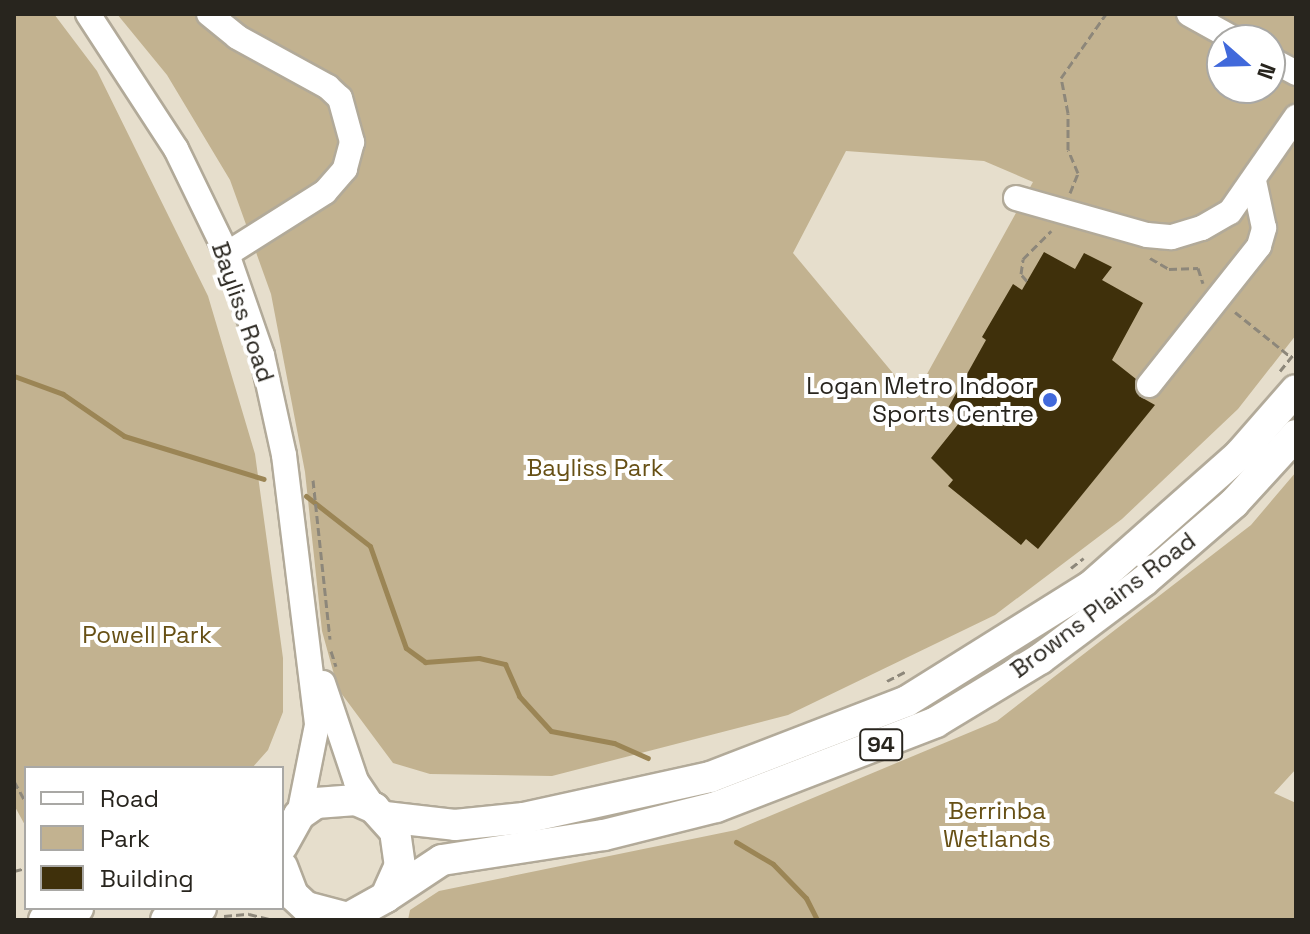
<!DOCTYPE html>
<style>
body{margin:0}
#map{position:relative;width:1310px;height:934px;overflow:hidden;background:#e6decc;font-family:"Space Grotesk",sans-serif}
div>[style]{position:absolute}
[style*='--x']{left:calc(var(--x)*1px);top:calc(var(--y)*1px);width:calc(var(--w)*1px);rotate:calc(var(--a)*1deg)}
.green>*{inset:0;background:#c2b290}
.stream>*{height:5px;margin:-2.5px;padding:0 2.5px;transform-origin:2.5px;border-radius:2.5px;background:#9b8555}
.building>*{inset:0;background:#3f300b}
.path>*{height:3px;margin-top:-1.5px;transform-origin:0;background:repeating-linear-gradient(90deg,#8d877a 0 8px,transparent 0 12px)}
.roads{filter:drop-shadow(2px 0 #b2aa99) drop-shadow(-2px 0 #b2aa99) drop-shadow(0 2px #b2aa99) drop-shadow(0 -2px #b2aa99)}
.minor>*{height:24px;margin:-12px;padding:0 12px;transform-origin:12px;border-radius:12px;background:#fff}
.major>*{height:30px;margin:-15px;padding:0 15px;transform-origin:15px;border-radius:15px;background:#fff}
.dots>*{width:22px;height:22px;translate:-50% -50%;box-sizing:border-box;border:4px solid #fff;border-radius:50%}
span{translate:-50% -50%;white-space:nowrap;text-align:center;line-height:1.15;-webkit-text-stroke:8px #fff;paint-order:stroke}
.shield-label span{padding:2px 6px;background:#fff;border:2px solid;border-radius:6px;-webkit-text-stroke-width:0}
.shield-label{font-size:22px;color:#28251e;font-weight:700}
.street-label{font-size:24px;color:#28251e}
.poi-label{font-size:24px;color:#28251e}
.right{translate:-100% -50%;text-align:right}
.park-label{font-size:24px;color:#675015}
.frame{position:absolute;inset:0;border:16px solid #28251e;pointer-events:none}
.legend{position:absolute;left:24px;top:766px;width:260px;height:144px;box-sizing:border-box;background:#fff;border:2px solid #a9a8a5;margin:0;padding:10px 14px;list-style:none;font-size:24px;color:#28251e}
.legend li{display:flex;align-items:center;gap:16px;height:40px}
.legend b{width:40px;border:2px solid #a9a8a5}
.north{position:absolute;left:1206px;top:24px;width:80px;height:80px;box-sizing:border-box;background:#fff;border:2px solid #a9a8a5;border-radius:50%;rotate:110deg;font-size:22px;font-weight:700;line-height:32px;text-align:center;color:#28251e}
.north::after{content:'';display:block;margin:auto;width:28px;height:36px;background:#4169db;clip-path:polygon(50% 0,100% 100%,50% 72%,0 100%)}
</style>
<div id="map">
<div class="green">
<div style="clip-path:polygon(14px 14px,54px 14px,97px 71px,208px 296px,255px 454px,283px 658px,283px 712px,268px 750px,252px 768px,26px 768px,26px 827px,14px 805px)"></div>
<div style="clip-path:polygon(evenodd,117px 14px,1296px 14px,1296px 335px,1238px 409px,1122px 519px,995px 615px,788px 715px,552px 776px,430px 774px,393px 763px,338px 689px,322px 631px,305px 472px,271px 294px,230px 180px,167px 75px,117px 14px,1222px 40px,1270px 40px,1270px 88px,1222px 88px,1222px 40px,117px 14px,846px 151px,984px 161px,1033px 182px,927px 374px,902px 384px,793px 253px,846px 151px)"></div>
<div style="clip-path:polygon(1296px 472px,1296px 769px,1274px 793px,1296px 803px,1296px 920px,408px 920px,410px 910px,439px 891px,736px 830px,997px 721px,1251px 525px)"></div>
</div>
<div class="stream">
<div style="--x:14;--y:376;--w:52;--a:20.2"></div>
<div style="--x:63;--y:394;--w:74;--a:34.5"></div>
<div style="--x:124;--y:436;--w:146;--a:17.1"></div>
<div style="--x:306;--y:496;--w:81;--a:38"></div>
<div style="--x:370;--y:546;--w:108;--a:70.6"></div>
<div style="--x:406;--y:648;--w:24;--a:36"></div>
<div style="--x:425;--y:662;--w:54;--a:-4.2"></div>
<div style="--x:479;--y:658;--w:27;--a:13"></div>
<div style="--x:505;--y:664;--w:35;--a:66"></div>
<div style="--x:519;--y:696;--w:47;--a:47.6"></div>
<div style="--x:551;--y:731;--w:64;--a:10.8"></div>
<div style="--x:614;--y:743;--w:37;--a:24"></div>
<div style="--x:736;--y:842;--w:43;--a:30.7"></div>
<div style="--x:773;--y:864;--w:47;--a:45.9"></div>
<div style="--x:806;--y:898;--w:25;--a:63"></div>
</div>
<div class="building">
<div style="clip-path:polygon(1044px 252px,1075px 269px,1084px 253px,1112px 267px,1102px 280px,1143px 303px,1112px 360px,1136px 379px,1139px 396px,1155px 405px,1038px 549px,1026px 539px,1021px 545px,948px 486px,953px 480px,931px 458px,963px 418px,948px 408px,986px 340px,982px 337px,1013px 284px,1022px 290px)"></div>
</div>
<div class="path">
<div style="--x:1070;--y:193;--w:22;--a:-68"></div>
<div style="--x:1078;--y:173;--w:25;--a:-113"></div>
<div style="--x:1068;--y:150;--w:37;--a:-90"></div>
<div style="--x:1068;--y:113;--w:36;--a:-101"></div>
<div style="--x:1061;--y:78;--w:78;--a:-54.9"></div>
<div style="--x:1150;--y:258;--w:22;--a:30"></div>
<div style="--x:1169;--y:269;--w:29;--a:-2"></div>
<div style="--x:1198;--y:268;--w:16;--a:72"></div>
<div style="--x:1027;--y:281;--w:9;--a:-131"></div>
<div style="--x:1021;--y:274;--w:15;--a:-82"></div>
<div style="--x:1023;--y:259;--w:40;--a:-45"></div>
<div style="--x:1235;--y:312;--w:72;--a:38.8"></div>
<div style="--x:1280;--y:371;--w:26;--a:-51"></div>
<div style="--x:313;--y:480;--w:160;--a:83.9"></div>
<div style="--x:1071;--y:568;--w:16;--a:-38"></div>
<div style="--x:331;--y:651;--w:16;--a:72"></div>
<div style="--x:887;--y:681;--w:20;--a:-27"></div>
<div style="--x:277;--y:768;--w:2;--a:0"></div>
<div style="--x:14;--y:781;--w:25;--a:61"></div>
<div style="--x:14;--y:871;--w:12;--a:-14"></div>
<div style="--x:224;--y:916;--w:25;--a:-5"></div>
<div style="--x:249;--y:914;--w:25;--a:14"></div>
</div>
<div class="roads">
<div class="minor">
<div style="--x:88;--y:14;--w:161;--a:56.9"></div>
<div style="--x:176;--y:149;--w:117;--a:64.1"></div>
<div style="--x:227;--y:254;--w:107;--a:70.9"></div>
<div style="--x:262;--y:355;--w:102;--a:77.6"></div>
<div style="--x:284;--y:455;--w:272;--a:83"></div>
<div style="--x:317;--y:725;--w:92;--a:101.3"></div>
<div style="--x:209;--y:14;--w:36;--a:39"></div>
<div style="--x:237;--y:37;--w:104;--a:28.8"></div>
<div style="--x:328;--y:87;--w:16;--a:43"></div>
<div style="--x:340;--y:98;--w:46;--a:74.7"></div>
<div style="--x:352;--y:142;--w:28;--a:105"></div>
<div style="--x:345;--y:169;--w:30;--a:131"></div>
<div style="--x:325;--y:192;--w:116;--a:147.7"></div>
<div style="--x:1189;--y:14;--w:54;--a:29"></div>
<div style="--x:1270;--y:59;--w:30;--a:28"></div>
<div style="--x:1016;--y:198;--w:136;--a:15.8"></div>
<div style="--x:1147;--y:235;--w:25;--a:5"></div>
<div style="--x:1172;--y:237;--w:31;--a:-17"></div>
<div style="--x:1202;--y:228;--w:32;--a:-30"></div>
<div style="--x:1230;--y:212;--w:116;--a:-55.2"></div>
<div style="--x:1149;--y:385;--w:177;--a:-51.6"></div>
<div style="--x:1259;--y:246;--w:19;--a:-74"></div>
<div style="--x:1264;--y:228;--w:48;--a:-102"></div>
<div style="--x:323;--y:683;--w:103;--a:71.4"></div>
<div style="--x:356;--y:781;--w:32;--a:56"></div>
</div>
<div class="major">
<div style="--x:385;--y:817;--w:70;--a:6.5"></div>
<div style="--x:455;--y:825;--w:69;--a:-5.8"></div>
<div style="--x:524;--y:818;--w:190;--a:-12.4"></div>
<div style="--x:710;--y:777;--w:211;--a:-21.1"></div>
<div style="--x:907;--y:701;--w:217;--a:-32"></div>
<div style="--x:1091;--y:586;--w:198;--a:-41.5"></div>
<div style="--x:1239;--y:455;--w:86;--a:-48.8"></div>
<div style="--x:282;--y:846;--w:35;--a:-61"></div>
<div style="--x:299;--y:815;--w:21;--a:-35"></div>
<div style="--x:316;--y:803;--w:40;--a:-4.3"></div>
<div style="--x:356;--y:800;--w:20;--a:24"></div>
<div style="--x:374;--y:808;--w:31;--a:48"></div>
<div style="--x:395;--y:831;--w:34;--a:82"></div>
<div style="--x:400;--y:865;--w:35;--a:114"></div>
<div style="--x:386;--y:897;--w:43;--a:151.1"></div>
<div style="--x:348;--y:918;--w:43;--a:-165.3"></div>
<div style="--x:306;--y:907;--w:18;--a:-137"></div>
<div style="--x:293;--y:895;--w:30;--a:-111"></div>
<div style="--x:386;--y:897;--w:67;--a:-33.5"></div>
<div style="--x:442;--y:860;--w:164;--a:-8.8"></div>
<div style="--x:604;--y:835;--w:115;--a:-14"></div>
<div style="--x:716;--y:807;--w:236;--a:-21.1"></div>
<div style="--x:936;--y:722;--w:122;--a:-31.2"></div>
<div style="--x:1040;--y:659;--w:130;--a:-36.9"></div>
<div style="--x:1144;--y:581;--w:119;--a:-40.9"></div>
<div style="--x:1234;--y:503;--w:92;--a:-47.6"></div>
<div style="--x:44;--y:920;--w:36;--a:-19"></div>
<div style="--x:166;--y:920;--w:37;--a:-19"></div>
</div>
</div>
<div class="dots">
<div style="left:1050px;top:400px;background:#4169db"></div>
</div>
<div class="shield-label">
<span style="left:881px;top:745px">94</span>
</div>
<div class="street-label">
<span style="left:243px;top:312px;rotate:71deg">Bayliss Road</span>
<span style="left:1103px;top:605px;rotate:-37deg">Browns Plains Road</span>
</div>
<div class="poi-label">
<span class="right" style="left:1034px;top:400px">Logan Metro Indoor<br>Sports Centre</span>
</div>
<div class="park-label">
<span style="left:595px;top:468px">Bayliss Park</span>
<span style="left:147px;top:635px">Powell Park</span>
<span style="left:997px;top:825px">Berrinba<br>Wetlands</span>
</div>
<div class="frame"></div>
<ul class="legend">
<li><b style="height:10px;background:#fff"></b>Road</li>
<li><b style="height:22px;background:#c2b290"></b>Park</li>
<li><b style="height:22px;background:#3f300b"></b>Building</li>
</ul>
<div class="north">N</div>
</div>
